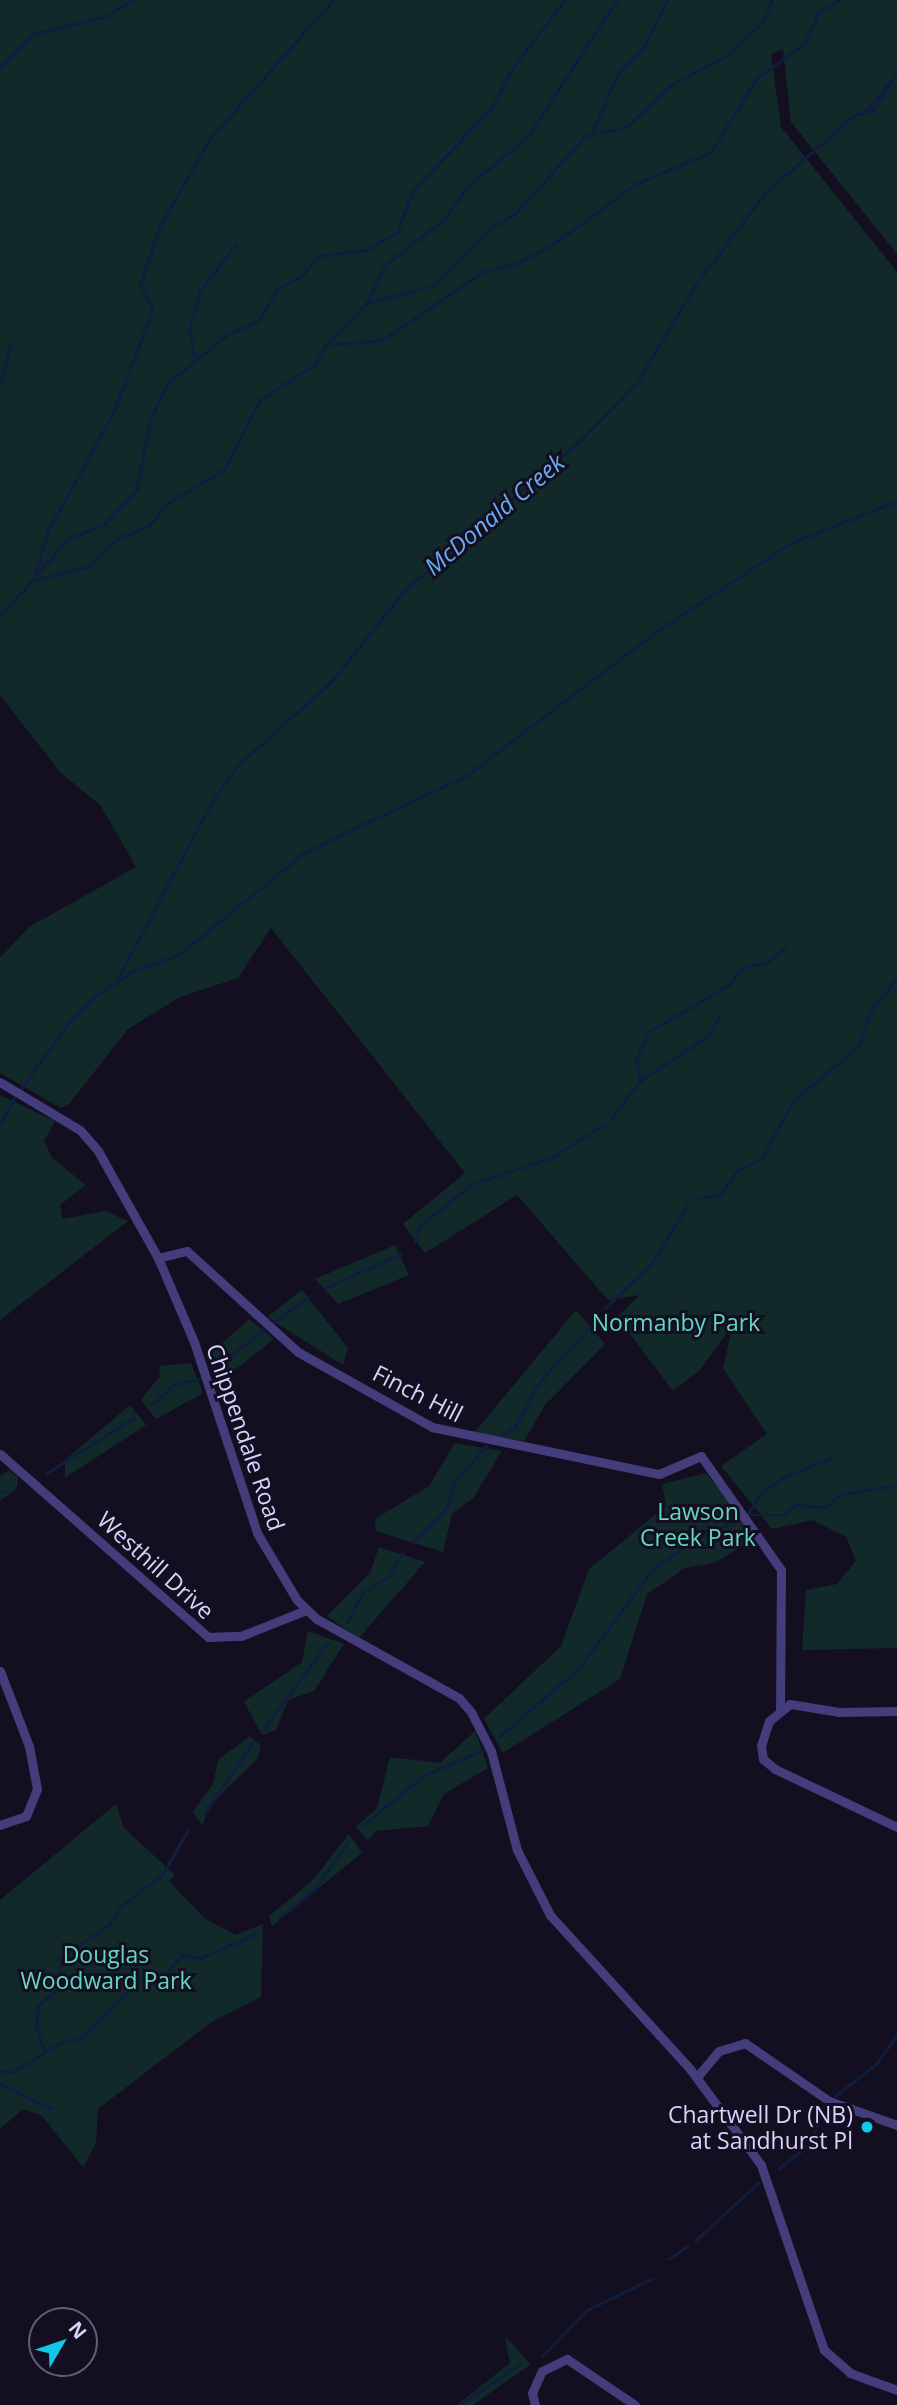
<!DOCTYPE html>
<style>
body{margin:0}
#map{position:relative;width:897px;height:2405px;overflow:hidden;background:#130f20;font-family:"Open Sans",sans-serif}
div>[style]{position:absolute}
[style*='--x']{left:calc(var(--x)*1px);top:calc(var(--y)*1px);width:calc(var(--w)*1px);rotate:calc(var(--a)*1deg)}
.green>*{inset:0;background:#12292a}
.stream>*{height:2.5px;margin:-1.25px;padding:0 1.25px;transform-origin:1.25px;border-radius:1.25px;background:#0f1e3f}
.tertiary>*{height:9px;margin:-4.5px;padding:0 4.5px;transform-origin:4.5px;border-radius:4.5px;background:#433d7c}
.dots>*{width:19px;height:19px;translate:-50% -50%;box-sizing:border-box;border:4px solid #130f20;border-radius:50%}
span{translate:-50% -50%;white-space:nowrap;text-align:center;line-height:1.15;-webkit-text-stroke:6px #130f20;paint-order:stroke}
.park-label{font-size:23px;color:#63d6bf}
.street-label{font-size:23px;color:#d9d2fc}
.poi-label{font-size:23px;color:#d9d2fc}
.right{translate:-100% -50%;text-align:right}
.water-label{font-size:24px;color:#68abf3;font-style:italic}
.north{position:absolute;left:28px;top:2307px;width:70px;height:70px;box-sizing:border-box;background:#130f20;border:2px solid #625d78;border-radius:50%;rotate:51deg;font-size:19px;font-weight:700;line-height:28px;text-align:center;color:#d9d2fc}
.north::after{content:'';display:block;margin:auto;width:24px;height:32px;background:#12c7e7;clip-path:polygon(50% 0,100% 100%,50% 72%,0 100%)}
</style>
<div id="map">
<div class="green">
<div style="clip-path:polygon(0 0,897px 0,897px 254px,791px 122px,783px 49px,771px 54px,781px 127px,897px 272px,897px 1648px,802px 1650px,806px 1590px,837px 1584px,856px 1561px,846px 1537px,813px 1520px,772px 1529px,721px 1466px,767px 1434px,723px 1368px,733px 1325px,699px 1371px,673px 1391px,617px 1317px,640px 1295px,608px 1300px,517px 1195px,425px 1253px,403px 1224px,465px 1173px,271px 928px,238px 978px,180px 997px,128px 1029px,69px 1104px,61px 1108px,0 1073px,0 958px,29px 927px,136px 867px,101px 806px,60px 772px,0 695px)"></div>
<div style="clip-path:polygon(0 1095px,55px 1121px,44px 1141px,52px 1158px,86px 1185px,60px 1205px,62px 1219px,105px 1211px,128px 1221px,0 1320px)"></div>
<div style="clip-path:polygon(395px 1245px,409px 1275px,338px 1304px,315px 1279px)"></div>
<div style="clip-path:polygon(302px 1290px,348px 1348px,343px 1365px,267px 1317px)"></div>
<div style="clip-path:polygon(576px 1310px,605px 1344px,545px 1405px,524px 1441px,474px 1433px)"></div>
<div style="clip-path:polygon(249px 1319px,274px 1339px,217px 1384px,208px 1356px)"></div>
<div style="clip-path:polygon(191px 1363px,203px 1393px,156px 1419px,141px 1400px,160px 1376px,159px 1366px)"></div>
<div style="clip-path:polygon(130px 1405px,146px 1425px,65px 1478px,65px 1460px)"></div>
<div style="clip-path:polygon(455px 1443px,502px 1451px,473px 1498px,452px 1514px,443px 1552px,376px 1531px,375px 1519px,429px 1486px)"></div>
<div style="clip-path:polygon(10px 1470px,18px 1477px,17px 1489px,0 1501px,0 1476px)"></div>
<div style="clip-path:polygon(706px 1473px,756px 1538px,714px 1563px,685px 1568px,647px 1594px,620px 1679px,503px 1753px,484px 1719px,561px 1646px,589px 1569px,666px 1506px,662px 1484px)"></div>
<div style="clip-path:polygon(379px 1547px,425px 1562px,359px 1638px,327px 1616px,370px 1573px)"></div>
<div style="clip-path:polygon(308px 1631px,344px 1644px,314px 1691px,288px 1700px,276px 1730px,262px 1735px,244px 1702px,302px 1662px)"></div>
<div style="clip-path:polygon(475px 1731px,488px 1768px,444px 1794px,428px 1826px,376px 1831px,368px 1840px,356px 1827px,377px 1808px,390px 1757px,440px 1763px)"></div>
<div style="clip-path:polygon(250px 1736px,261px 1746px,257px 1759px,212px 1803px,202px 1825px,193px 1812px,213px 1784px,218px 1760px)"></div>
<div style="clip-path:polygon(116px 1804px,124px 1828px,175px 1875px,169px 1881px,204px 1918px,235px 1935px,263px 1924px,261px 1997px,210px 2023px,98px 2109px,96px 2143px,83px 2167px,42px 2116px,23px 2109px,0 2129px,0 1900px)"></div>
<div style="clip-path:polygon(349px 1834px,362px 1853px,272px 1926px,269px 1916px,313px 1880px)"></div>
<div style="clip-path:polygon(505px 2337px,531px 2364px,473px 2405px,457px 2405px,510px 2363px)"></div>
</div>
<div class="stream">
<div style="--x:0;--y:67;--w:47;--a:-45"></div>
<div style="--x:33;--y:34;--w:73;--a:-13.5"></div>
<div style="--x:104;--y:17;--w:33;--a:-31"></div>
<div style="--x:864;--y:113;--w:38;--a:-50"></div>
<div style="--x:593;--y:130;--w:60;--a:-66.4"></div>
<div style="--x:617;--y:75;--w:39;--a:-46"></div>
<div style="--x:644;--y:47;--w:52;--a:-63.9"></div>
<div style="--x:367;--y:303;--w:43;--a:-64"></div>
<div style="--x:386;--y:264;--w:73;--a:-37.2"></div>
<div style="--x:444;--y:220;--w:40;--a:-55.1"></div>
<div style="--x:467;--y:187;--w:80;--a:-39.9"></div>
<div style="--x:528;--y:136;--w:163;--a:-56.8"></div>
<div style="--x:326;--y:345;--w:57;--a:-46.4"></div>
<div style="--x:365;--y:304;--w:72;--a:-15.4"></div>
<div style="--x:434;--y:285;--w:82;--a:-45"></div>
<div style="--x:492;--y:227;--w:26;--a:-29"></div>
<div style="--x:515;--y:214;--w:106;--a:-48.1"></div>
<div style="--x:586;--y:135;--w:40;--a:-10"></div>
<div style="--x:625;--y:128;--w:63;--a:-43.1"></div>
<div style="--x:671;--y:85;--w:64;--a:-27.8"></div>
<div style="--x:728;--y:55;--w:47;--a:-43.3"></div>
<div style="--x:762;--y:23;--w:25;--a:-67"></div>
<div style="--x:195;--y:361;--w:33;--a:-101"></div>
<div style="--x:189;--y:329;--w:40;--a:-74"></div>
<div style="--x:200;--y:291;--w:59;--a:-52.5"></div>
<div style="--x:0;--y:385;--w:43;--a:-75.3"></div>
<div style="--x:35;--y:575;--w:44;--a:-74.1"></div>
<div style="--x:47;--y:533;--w:139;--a:-61.2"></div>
<div style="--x:114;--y:411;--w:109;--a:-69.1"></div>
<div style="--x:153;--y:309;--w:26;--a:-119"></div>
<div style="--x:140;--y:286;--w:61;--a:-71.9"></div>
<div style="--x:159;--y:228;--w:101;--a:-60.4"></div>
<div style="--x:209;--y:140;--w:187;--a:-48.5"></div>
<div style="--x:34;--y:578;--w:52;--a:-48.9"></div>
<div style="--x:68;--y:539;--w:40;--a:-22"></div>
<div style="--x:105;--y:524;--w:47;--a:-47.6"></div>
<div style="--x:137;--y:489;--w:70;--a:-79.3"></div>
<div style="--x:150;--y:420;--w:41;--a:-64.1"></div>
<div style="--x:168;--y:383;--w:77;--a:-39.2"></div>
<div style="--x:228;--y:334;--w:33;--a:-23"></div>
<div style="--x:258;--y:321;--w:39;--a:-58"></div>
<div style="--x:279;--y:288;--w:27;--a:-28"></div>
<div style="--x:303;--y:275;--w:24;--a:-52"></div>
<div style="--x:318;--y:256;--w:48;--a:-7.1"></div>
<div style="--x:366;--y:250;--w:35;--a:-29"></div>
<div style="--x:397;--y:233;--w:46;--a:-69.6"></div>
<div style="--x:413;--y:190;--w:114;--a:-46.1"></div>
<div style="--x:492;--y:108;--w:46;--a:-62.9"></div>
<div style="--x:513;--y:67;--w:85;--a:-52.2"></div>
<div style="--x:0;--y:614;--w:46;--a:-45.9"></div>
<div style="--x:32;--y:581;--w:57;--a:-14.3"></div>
<div style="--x:87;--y:567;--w:43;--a:-42.2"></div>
<div style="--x:119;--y:538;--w:32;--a:-22"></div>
<div style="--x:149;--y:526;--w:31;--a:-50"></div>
<div style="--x:169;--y:502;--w:64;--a:-30.2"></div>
<div style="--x:224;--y:470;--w:79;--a:-62.8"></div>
<div style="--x:260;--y:400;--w:66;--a:-33.2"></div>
<div style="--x:315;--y:364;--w:22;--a:-60"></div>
<div style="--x:326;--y:345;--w:56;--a:-5.1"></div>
<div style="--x:382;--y:340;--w:122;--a:-34"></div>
<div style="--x:483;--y:272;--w:34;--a:-14"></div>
<div style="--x:516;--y:264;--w:46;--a:-28.8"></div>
<div style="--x:556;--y:242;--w:99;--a:-35.9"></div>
<div style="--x:636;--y:184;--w:82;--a:-23.1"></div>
<div style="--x:711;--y:152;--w:87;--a:-58.1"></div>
<div style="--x:757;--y:78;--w:59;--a:-36.1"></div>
<div style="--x:805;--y:43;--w:34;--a:-66"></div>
<div style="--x:819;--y:12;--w:23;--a:-31"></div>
<div style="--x:116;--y:982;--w:203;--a:-62"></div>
<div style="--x:211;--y:803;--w:47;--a:-54.6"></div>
<div style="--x:238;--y:765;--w:125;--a:-41.7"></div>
<div style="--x:331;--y:682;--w:118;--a:-51.2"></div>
<div style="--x:405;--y:590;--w:228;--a:-40.4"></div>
<div style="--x:579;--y:442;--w:81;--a:-45.5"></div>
<div style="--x:636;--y:384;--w:113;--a:-59.1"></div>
<div style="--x:694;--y:287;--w:116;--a:-53"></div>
<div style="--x:764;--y:194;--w:121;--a:-41"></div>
<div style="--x:855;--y:115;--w:18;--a:-13"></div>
<div style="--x:873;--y:111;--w:46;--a:-58.4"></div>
<div style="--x:640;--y:1081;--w:22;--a:-100"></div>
<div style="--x:636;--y:1059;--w:30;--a:-66"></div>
<div style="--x:648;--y:1032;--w:94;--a:-30.1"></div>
<div style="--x:729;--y:985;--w:23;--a:-52"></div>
<div style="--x:743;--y:967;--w:23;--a:-10"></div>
<div style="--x:766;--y:963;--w:24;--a:-38"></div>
<div style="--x:20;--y:1090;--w:85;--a:-54.1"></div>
<div style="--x:70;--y:1021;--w:39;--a:-44"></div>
<div style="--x:98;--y:994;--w:42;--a:-33.3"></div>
<div style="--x:133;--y:971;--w:50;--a:-19.9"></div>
<div style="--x:180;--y:954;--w:161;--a:-39.2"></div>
<div style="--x:305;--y:852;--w:178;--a:-25.3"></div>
<div style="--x:466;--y:776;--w:235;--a:-37.2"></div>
<div style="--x:653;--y:634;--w:163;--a:-33.5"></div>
<div style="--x:789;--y:544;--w:116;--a:-21.7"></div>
<div style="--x:610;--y:1120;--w:49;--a:-52.4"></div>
<div style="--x:640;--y:1081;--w:82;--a:-33.5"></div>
<div style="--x:708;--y:1036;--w:22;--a:-60"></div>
<div style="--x:0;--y:1124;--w:33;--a:-61"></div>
<div style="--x:694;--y:1199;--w:26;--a:-9"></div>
<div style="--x:720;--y:1195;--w:29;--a:-55"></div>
<div style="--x:737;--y:1171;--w:27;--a:-27"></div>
<div style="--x:761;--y:1159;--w:68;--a:-60.8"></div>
<div style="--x:794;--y:1100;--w:83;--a:-39.6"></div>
<div style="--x:858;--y:1047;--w:37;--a:-71"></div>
<div style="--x:870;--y:1012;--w:43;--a:-51.5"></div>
<div style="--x:415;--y:1242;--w:18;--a:-71"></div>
<div style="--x:421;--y:1225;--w:65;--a:-38.8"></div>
<div style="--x:472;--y:1184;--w:83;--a:-18.2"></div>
<div style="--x:551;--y:1158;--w:64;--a:-32.2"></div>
<div style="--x:325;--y:1288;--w:83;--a:-24.1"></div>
<div style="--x:605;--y:1308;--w:65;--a:-43.8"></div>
<div style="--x:652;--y:1263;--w:69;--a:-58.6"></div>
<div style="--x:274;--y:1322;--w:44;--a:-36.6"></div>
<div style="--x:212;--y:1370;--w:65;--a:-38.1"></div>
<div style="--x:152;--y:1405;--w:30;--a:-44"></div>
<div style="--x:174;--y:1384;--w:25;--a:-12"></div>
<div style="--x:500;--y:1436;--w:17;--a:-31"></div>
<div style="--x:515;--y:1427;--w:45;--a:-63.4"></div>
<div style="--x:535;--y:1387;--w:84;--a:-47.4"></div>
<div style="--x:47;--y:1473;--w:102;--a:-32.6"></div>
<div style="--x:0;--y:1492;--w:5;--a:-22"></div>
<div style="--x:747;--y:1515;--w:25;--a:-58"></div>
<div style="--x:760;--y:1494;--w:27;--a:-36"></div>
<div style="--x:782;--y:1478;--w:52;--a:-22.6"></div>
<div style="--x:413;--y:1542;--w:50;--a:-45.8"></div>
<div style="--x:448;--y:1506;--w:25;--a:-76"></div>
<div style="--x:454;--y:1482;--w:48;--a:-48.4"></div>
<div style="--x:347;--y:1623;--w:35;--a:-63"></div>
<div style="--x:363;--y:1592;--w:29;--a:-31"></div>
<div style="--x:388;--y:1577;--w:27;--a:-59"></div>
<div style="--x:262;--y:1731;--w:109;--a:-53.5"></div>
<div style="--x:499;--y:1737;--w:106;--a:-40.8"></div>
<div style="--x:579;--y:1668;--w:122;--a:-53.3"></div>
<div style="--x:652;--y:1570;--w:47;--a:-36.4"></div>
<div style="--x:690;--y:1542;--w:63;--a:-25.3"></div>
<div style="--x:747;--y:1515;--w:35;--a:0"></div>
<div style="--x:782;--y:1515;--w:17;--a:-36"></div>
<div style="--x:796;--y:1505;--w:31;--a:4"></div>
<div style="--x:827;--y:1507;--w:16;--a:-47"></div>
<div style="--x:838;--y:1495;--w:60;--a:-9.6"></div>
<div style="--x:204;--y:1814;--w:88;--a:-55.6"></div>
<div style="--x:361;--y:1827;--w:80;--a:-39.4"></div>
<div style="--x:423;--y:1776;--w:65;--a:-23.4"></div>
<div style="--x:280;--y:1917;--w:45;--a:-38.7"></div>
<div style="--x:315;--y:1889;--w:57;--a:-54.9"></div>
<div style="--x:45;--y:2052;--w:26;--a:-111"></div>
<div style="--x:36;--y:2028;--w:23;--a:-85"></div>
<div style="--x:38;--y:2005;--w:28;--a:-38"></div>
<div style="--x:60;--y:1988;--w:30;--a:-90"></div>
<div style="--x:60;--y:1958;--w:60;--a:-34.2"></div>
<div style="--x:110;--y:1924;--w:20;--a:-60"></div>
<div style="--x:120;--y:1907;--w:53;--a:-37.3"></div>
<div style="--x:162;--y:1875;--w:52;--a:-60"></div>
<div style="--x:0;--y:2071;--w:13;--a:4"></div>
<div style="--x:13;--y:2072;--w:57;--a:-31.5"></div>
<div style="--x:62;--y:2042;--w:22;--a:-13"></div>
<div style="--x:83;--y:2037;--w:78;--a:-45.5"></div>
<div style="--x:138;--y:1981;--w:30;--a:-17"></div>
<div style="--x:167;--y:1972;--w:23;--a:-49"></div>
<div style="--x:182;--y:1955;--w:19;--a:9"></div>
<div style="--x:201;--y:1958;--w:58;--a:-23.5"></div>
<div style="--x:0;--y:2083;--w:58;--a:26.6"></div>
<div style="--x:835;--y:2096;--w:52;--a:-38"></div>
<div style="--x:876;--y:2064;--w:36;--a:-54"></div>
<div style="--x:779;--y:2168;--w:39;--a:-38"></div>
<div style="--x:810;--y:2144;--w:30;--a:-69"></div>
<div style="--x:695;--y:2241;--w:86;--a:-42.6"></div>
<div style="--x:669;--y:2259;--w:22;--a:-36"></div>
<div style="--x:542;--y:2356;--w:64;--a:-45.6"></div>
<div style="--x:587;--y:2310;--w:71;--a:-25.8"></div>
<div style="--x:460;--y:2405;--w:73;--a:-34.3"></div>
</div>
<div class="tertiary">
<div style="--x:0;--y:1082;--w:93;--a:31"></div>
<div style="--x:80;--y:1130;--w:28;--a:49"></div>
<div style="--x:98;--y:1151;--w:123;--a:60.7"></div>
<div style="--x:158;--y:1258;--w:91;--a:66.8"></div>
<div style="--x:194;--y:1342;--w:201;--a:71.7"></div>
<div style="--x:257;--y:1533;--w:78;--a:59.2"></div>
<div style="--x:297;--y:1600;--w:28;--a:44"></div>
<div style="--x:317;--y:1619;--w:162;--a:29.1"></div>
<div style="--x:459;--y:1698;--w:18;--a:49"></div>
<div style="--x:471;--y:1712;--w:44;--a:62.9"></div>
<div style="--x:491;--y:1751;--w:102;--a:75.3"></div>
<div style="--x:517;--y:1850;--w:73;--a:63.1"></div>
<div style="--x:550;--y:1915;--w:208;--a:47.7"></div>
<div style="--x:690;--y:2069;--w:119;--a:53.5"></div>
<div style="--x:761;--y:2165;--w:195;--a:71.2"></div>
<div style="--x:824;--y:2350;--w:35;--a:41"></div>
<div style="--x:850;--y:2373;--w:50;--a:19.9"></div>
<div style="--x:158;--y:1258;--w:30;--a:-14"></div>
<div style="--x:187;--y:1251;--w:150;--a:42.3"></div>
<div style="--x:298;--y:1352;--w:154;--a:29.2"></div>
<div style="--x:432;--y:1427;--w:232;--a:11.7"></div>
<div style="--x:659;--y:1474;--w:46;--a:-23.2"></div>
<div style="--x:701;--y:1456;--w:139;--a:54.9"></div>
<div style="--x:781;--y:1570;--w:139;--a:90.4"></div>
<div style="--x:0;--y:1454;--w:277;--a:41.3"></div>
<div style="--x:208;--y:1637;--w:33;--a:-2"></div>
<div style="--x:241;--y:1636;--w:70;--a:-21.8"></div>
<div style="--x:0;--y:1671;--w:80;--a:68.9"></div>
<div style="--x:29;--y:1746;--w:44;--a:79.5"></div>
<div style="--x:37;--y:1789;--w:29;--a:112"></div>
<div style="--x:26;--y:1816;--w:28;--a:161"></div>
<div style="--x:897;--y:1711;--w:58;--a:179"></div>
<div style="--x:839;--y:1712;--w:50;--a:-170.7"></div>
<div style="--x:790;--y:1704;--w:27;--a:141"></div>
<div style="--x:769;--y:1721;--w:25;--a:108"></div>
<div style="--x:761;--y:1745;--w:14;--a:82"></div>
<div style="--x:763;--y:1759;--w:16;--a:40"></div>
<div style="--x:775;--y:1769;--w:135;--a:25.4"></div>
<div style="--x:697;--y:2077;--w:34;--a:-50"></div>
<div style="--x:719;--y:2051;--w:27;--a:-17"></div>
<div style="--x:745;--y:2043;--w:102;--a:34.6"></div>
<div style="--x:829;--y:2101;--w:72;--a:19.4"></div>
<div style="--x:535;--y:2405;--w:12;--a:-104"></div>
<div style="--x:532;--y:2393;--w:24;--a:-66"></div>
<div style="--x:542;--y:2371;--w:28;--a:-26"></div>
<div style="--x:567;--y:2359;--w:82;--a:34.1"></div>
</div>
<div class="dots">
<div style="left:867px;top:2127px;background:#12c7e7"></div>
</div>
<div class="park-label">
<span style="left:676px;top:1322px">Normanby Park</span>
<span style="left:698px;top:1524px">Lawson<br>Creek Park</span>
<span style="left:106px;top:1967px">Douglas<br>Woodward Park</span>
</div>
<div class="street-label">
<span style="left:418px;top:1393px;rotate:27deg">Finch Hill</span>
<span style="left:246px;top:1437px;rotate:71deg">Chippendale Road</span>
<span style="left:156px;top:1565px;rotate:42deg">Westhill Drive</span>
</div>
<div class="poi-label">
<span class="right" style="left:853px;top:2127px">Chartwell Dr (NB)<br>at Sandhurst Pl</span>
</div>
<div class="water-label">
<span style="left:494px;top:514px;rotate:-40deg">McDonald Creek</span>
</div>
<div class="north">N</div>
</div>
